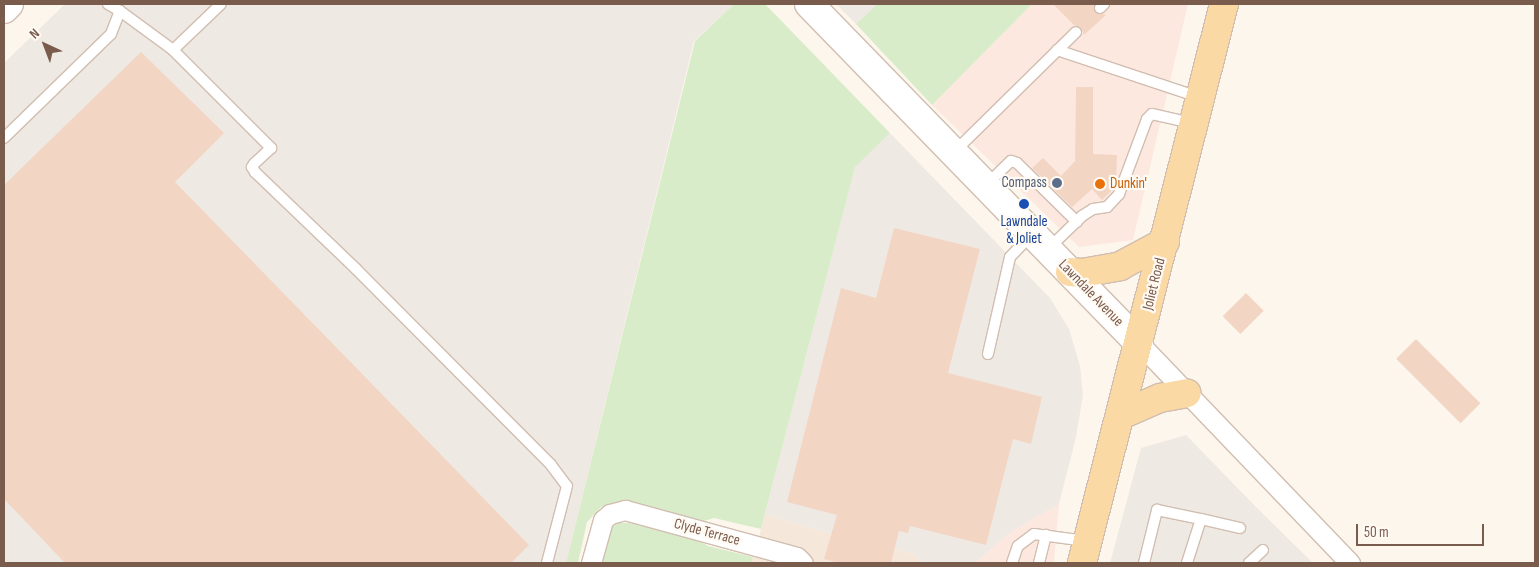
<!DOCTYPE html>
<style>
body{margin:0}
#map{position:relative;width:1539px;height:567px;overflow:hidden;background:#fdf6ec;font-family:"Sofia Sans Condensed",sans-serif}
div>[style]{position:absolute}
[style*='--x']{left:calc(var(--x)*1px);top:calc(var(--y)*1px);width:calc(var(--w)*1px);rotate:calc(var(--a)*1deg)}
.residential>*{inset:0;background:#f5e8da}
.commercial>*{inset:0;background:#fde8e0}
.industrial>*{inset:0;background:#efe9e4}
.green>*{inset:0;background:#d8ecc9}
.building>*{inset:0;background:#f3d5c3;transform-origin:0 0}
.roads{filter:drop-shadow(1px 0 #d1beb0) drop-shadow(-1px 0 #d1beb0) drop-shadow(0 1px #d1beb0) drop-shadow(0 -1px #d1beb0)}
.lane>*{height:10px;margin:-5px;padding:0 5px;transform-origin:5px;border-radius:5px;background:#fff}
.street>*{height:19px;margin:-9.5px;padding:0 9.5px;transform-origin:9.5px;border-radius:9.5px;background:#fff}
.secondary>*{height:28px;margin:-14px;padding:0 14px;transform-origin:14px;border-radius:14px;background:#fff}
.primary>*{height:28px;margin:-14px;padding:0 14px;transform-origin:14px;border-radius:14px;background:#fbd9a5}
.dots>*{width:14px;height:14px;translate:-50% -50%;box-sizing:border-box;border:2px solid #fffaf3;border-radius:50%}
span{translate:-50% -50%;white-space:nowrap;text-align:center;line-height:1.15;-webkit-text-stroke:4.5px #fffaf3;paint-order:stroke}
.service-label{font-size:15px;color:#4e5e75}
.right{translate:-100% -50%;text-align:right}
.food-label{font-size:15px;color:#c56008}
.left{translate:0 -50%;text-align:left}
.transit-label{font-size:15px;color:#164399}
.street-label{font-size:15px;color:#7a5c4d}
.frame{position:absolute;inset:0;border:5px solid #7a5c4d;pointer-events:none}
.north{position:absolute;left:20px;top:20px;width:50px;height:50px;-webkit-text-stroke:4px #fffaf3;paint-order:stroke;rotate:317deg;font-size:14px;font-weight:700;line-height:20px;text-align:center;color:#7a5c4d}
.north::after{content:'';display:block;margin:auto;width:18px;height:22px;background:#7a5c4d;clip-path:polygon(50% 0,100% 100%,50% 72%,0 100%)}
.scale{position:absolute;left:1356px;top:524px;width:128px;height:22px;box-sizing:border-box;border:2px solid #7a5c4d;border-top:0;padding-left:6px;font-size:15px;line-height:18px;white-space:nowrap;color:#7a5c4d;-webkit-text-stroke:4px #fffaf3;paint-order:stroke}
</style>
<div id="map">
<div class="residential">
<div style="clip-path:polygon(765px 514px,817px 530px,914px 554px,923px 563px,752px 563px)"></div>
</div>
<div class="commercial">
<div style="clip-path:polygon(1032px 4px,1188px 4px,1133px 240px,1079px 247px,932px 105px)"></div>
<div style="clip-path:polygon(1059px 504px,1054px 563px,975px 563px,1011px 532px)"></div>
</div>
<div class="industrial">
<div style="clip-path:polygon(65px 4px,734px 4px,694px 41px,566px 563px,4px 563px,4px 63px)"></div>
<div style="clip-path:polygon(836px 4px,877px 4px,856px 24px)"></div>
<div style="clip-path:polygon(890px 133px,1050px 298px,1069px 329px,1080px 366px,1083px 395px,1076px 437px,1059px 504px,1011px 532px,975px 563px,923px 563px,914px 554px,817px 530px,765px 514px,855px 166px)"></div>
<div style="clip-path:polygon(1186px 435px,1258px 509px,1313px 563px,1110px 563px,1141px 448px)"></div>
</div>
<div class="green">
<div style="clip-path:polygon(734px 4px,765px 4px,890px 133px,855px 167px,761px 529px,714px 518px,704px 521px,624px 501px,601px 507px,587px 522px,578px 563px,566px 563px,695px 41px)"></div>
<div style="clip-path:polygon(877px 4px,1032px 4px,932px 105px,856px 24px)"></div>
<div style="clip-path:polygon(618px 523px,630px 523px,700px 541px,708px 546px,753px 557px,752px 563px,600px 563px,609px 530px)"></div>
</div>
<div class="building">
<div style="clip-path:polygon(1053px 4px,1095px 4px,1095px 12px,1106px 15px,1084px 35px,1081px 28px,1074px 25px)"></div>
<div style="clip-path:polygon(141px 52px,224px 133px,175px 182px,529px 545px,511px 563px,65px 563px,4px 499px,4px 185px)"></div>
<div style="clip-path:polygon(1076px 87px,1093px 87px,1093px 154px,1117px 155px,1116px 182px,1114px 188px,1102px 200px,1092px 189px,1072px 207px,1032px 168px,1043px 158px,1061px 176px,1075px 161px)"></div>
<div style="clip-path:polygon(894px 228px,980px 249px,948px 373px,1042px 397px,1031px 444px,1013px 439px,986px 545px,910px 526px,908px 533px,899px 531px,891px 563px,839px 563px,824px 559px,837px 515px,787px 502px,841px 288px,876px 298px)"></div>
<div style="left:1246px;top:293px;width:25px;height:33px;rotate:45deg"></div>
<div style="left:1416px;top:339px;width:91px;height:28px;rotate:45deg"></div>
</div>
<div class="roads">
<div class="lane">
<div style="--x:1100;--y:8;--w:6;--a:-45"></div>
<div style="--x:120;--y:11;--w:66;--a:36.3"></div>
<div style="--x:173;--y:50;--w:139;--a:45"></div>
<div style="--x:271;--y:148;--w:23;--a:137"></div>
<div style="--x:254;--y:164;--w:4;--a:124"></div>
<div style="--x:252;--y:167;--w:6;--a:59"></div>
<div style="--x:255;--y:172;--w:140;--a:43.8"></div>
<div style="--x:356;--y:269;--w:276;--a:45.1"></div>
<div style="--x:551;--y:465;--w:26;--a:53"></div>
<div style="--x:567;--y:486;--w:80;--a:104.6"></div>
<div style="--x:173;--y:50;--w:66;--a:-43.8"></div>
<div style="--x:1057;--y:50;--w:149;--a:18.4"></div>
<div style="--x:4;--y:138;--w:149;--a:-44.2"></div>
<div style="--x:111;--y:34;--w:25;--a:-69"></div>
<div style="--x:120;--y:11;--w:14;--a:-150"></div>
<div style="--x:954;--y:152;--w:171;--a:-44.5"></div>
<div style="--x:986;--y:185;--w:35;--a:-44"></div>
<div style="--x:1011;--y:161;--w:6;--a:18"></div>
<div style="--x:1017;--y:163;--w:84;--a:44.5"></div>
<div style="--x:1048;--y:249;--w:47;--a:-44.1"></div>
<div style="--x:1082;--y:216;--w:13;--a:-32"></div>
<div style="--x:1093;--y:209;--w:14;--a:-8"></div>
<div style="--x:1107;--y:207;--w:18;--a:-47"></div>
<div style="--x:1119;--y:194;--w:80;--a:-69.5"></div>
<div style="--x:1147;--y:119;--w:7;--a:-45"></div>
<div style="--x:1152;--y:114;--w:41;--a:12.7"></div>
<div style="--x:988;--y:354;--w:99;--a:-77.2"></div>
<div style="--x:1010;--y:257;--w:32;--a:-46"></div>
<div style="--x:1201;--y:519;--w:40;--a:13"></div>
<div style="--x:1012;--y:563;--w:18;--a:-71"></div>
<div style="--x:1018;--y:546;--w:20;--a:-37"></div>
<div style="--x:1034;--y:534;--w:52;--a:7.7"></div>
<div style="--x:1039;--y:563;--w:29;--a:-76"></div>
<div style="--x:1144;--y:563;--w:55;--a:-76.2"></div>
<div style="--x:1157;--y:510;--w:45;--a:11.6"></div>
<div style="--x:1201;--y:519;--w:46;--a:107.7"></div>
<div style="--x:1249;--y:563;--w:19;--a:-43"></div>
</div>
<div class="street">
<div style="--x:1139;--y:343;--w:305;--a:46.2"></div>
<div style="--x:591;--y:563;--w:45;--a:-74.4"></div>
<div style="--x:603;--y:520;--w:9;--a:-41"></div>
<div style="--x:610;--y:514;--w:16;--a:-15"></div>
<div style="--x:625;--y:510;--w:178;--a:15.3"></div>
<div style="--x:797;--y:557;--w:8;--a:45"></div>
</div>
<div class="secondary">
<div style="--x:809;--y:4;--w:473;--a:45.8"></div>
<div style="--x:4;--y:9;--w:7;--a:-45"></div>
</div>
<div class="primary">
<div style="--x:1070;--y:272;--w:12;--a:5"></div>
<div style="--x:1082;--y:273;--w:39;--a:-10"></div>
<div style="--x:1120;--y:266;--w:51;--a:-28.1"></div>
<div style="--x:1121;--y:415;--w:43;--a:-23.6"></div>
<div style="--x:1160;--y:398;--w:27;--a:-10"></div>
<div style="--x:1082;--y:563;--w:577;--a:-75.75"></div>
</div>
</div>
<div class="dots">
<div style="left:1057px;top:183px;background:#5c6f8a"></div>
<div style="left:1100px;top:184px;background:#e8710a"></div>
<div style="left:1024px;top:204px;background:#1a4fb4"></div>
</div>
<div class="service-label">
<span class="right" style="left:1047px;top:183px">Compass</span>
</div>
<div class="food-label">
<span class="left" style="left:1110px;top:184px">Dunkin'</span>
</div>
<div class="transit-label">
<span style="left:1024px;top:230px">Lawndale<br>&amp; Joliet</span>
</div>
<div class="street-label">
<span style="left:1154px;top:284px;rotate:-76deg">Joliet Road</span>
<span style="left:1091px;top:293px;rotate:46deg">Lawndale Avenue</span>
<span style="left:707px;top:532px;rotate:15deg">Clyde Terrace</span>
</div>
<div class="frame"></div>
<div class="north">N</div>
<div class="scale">50 m</div>
</div>
